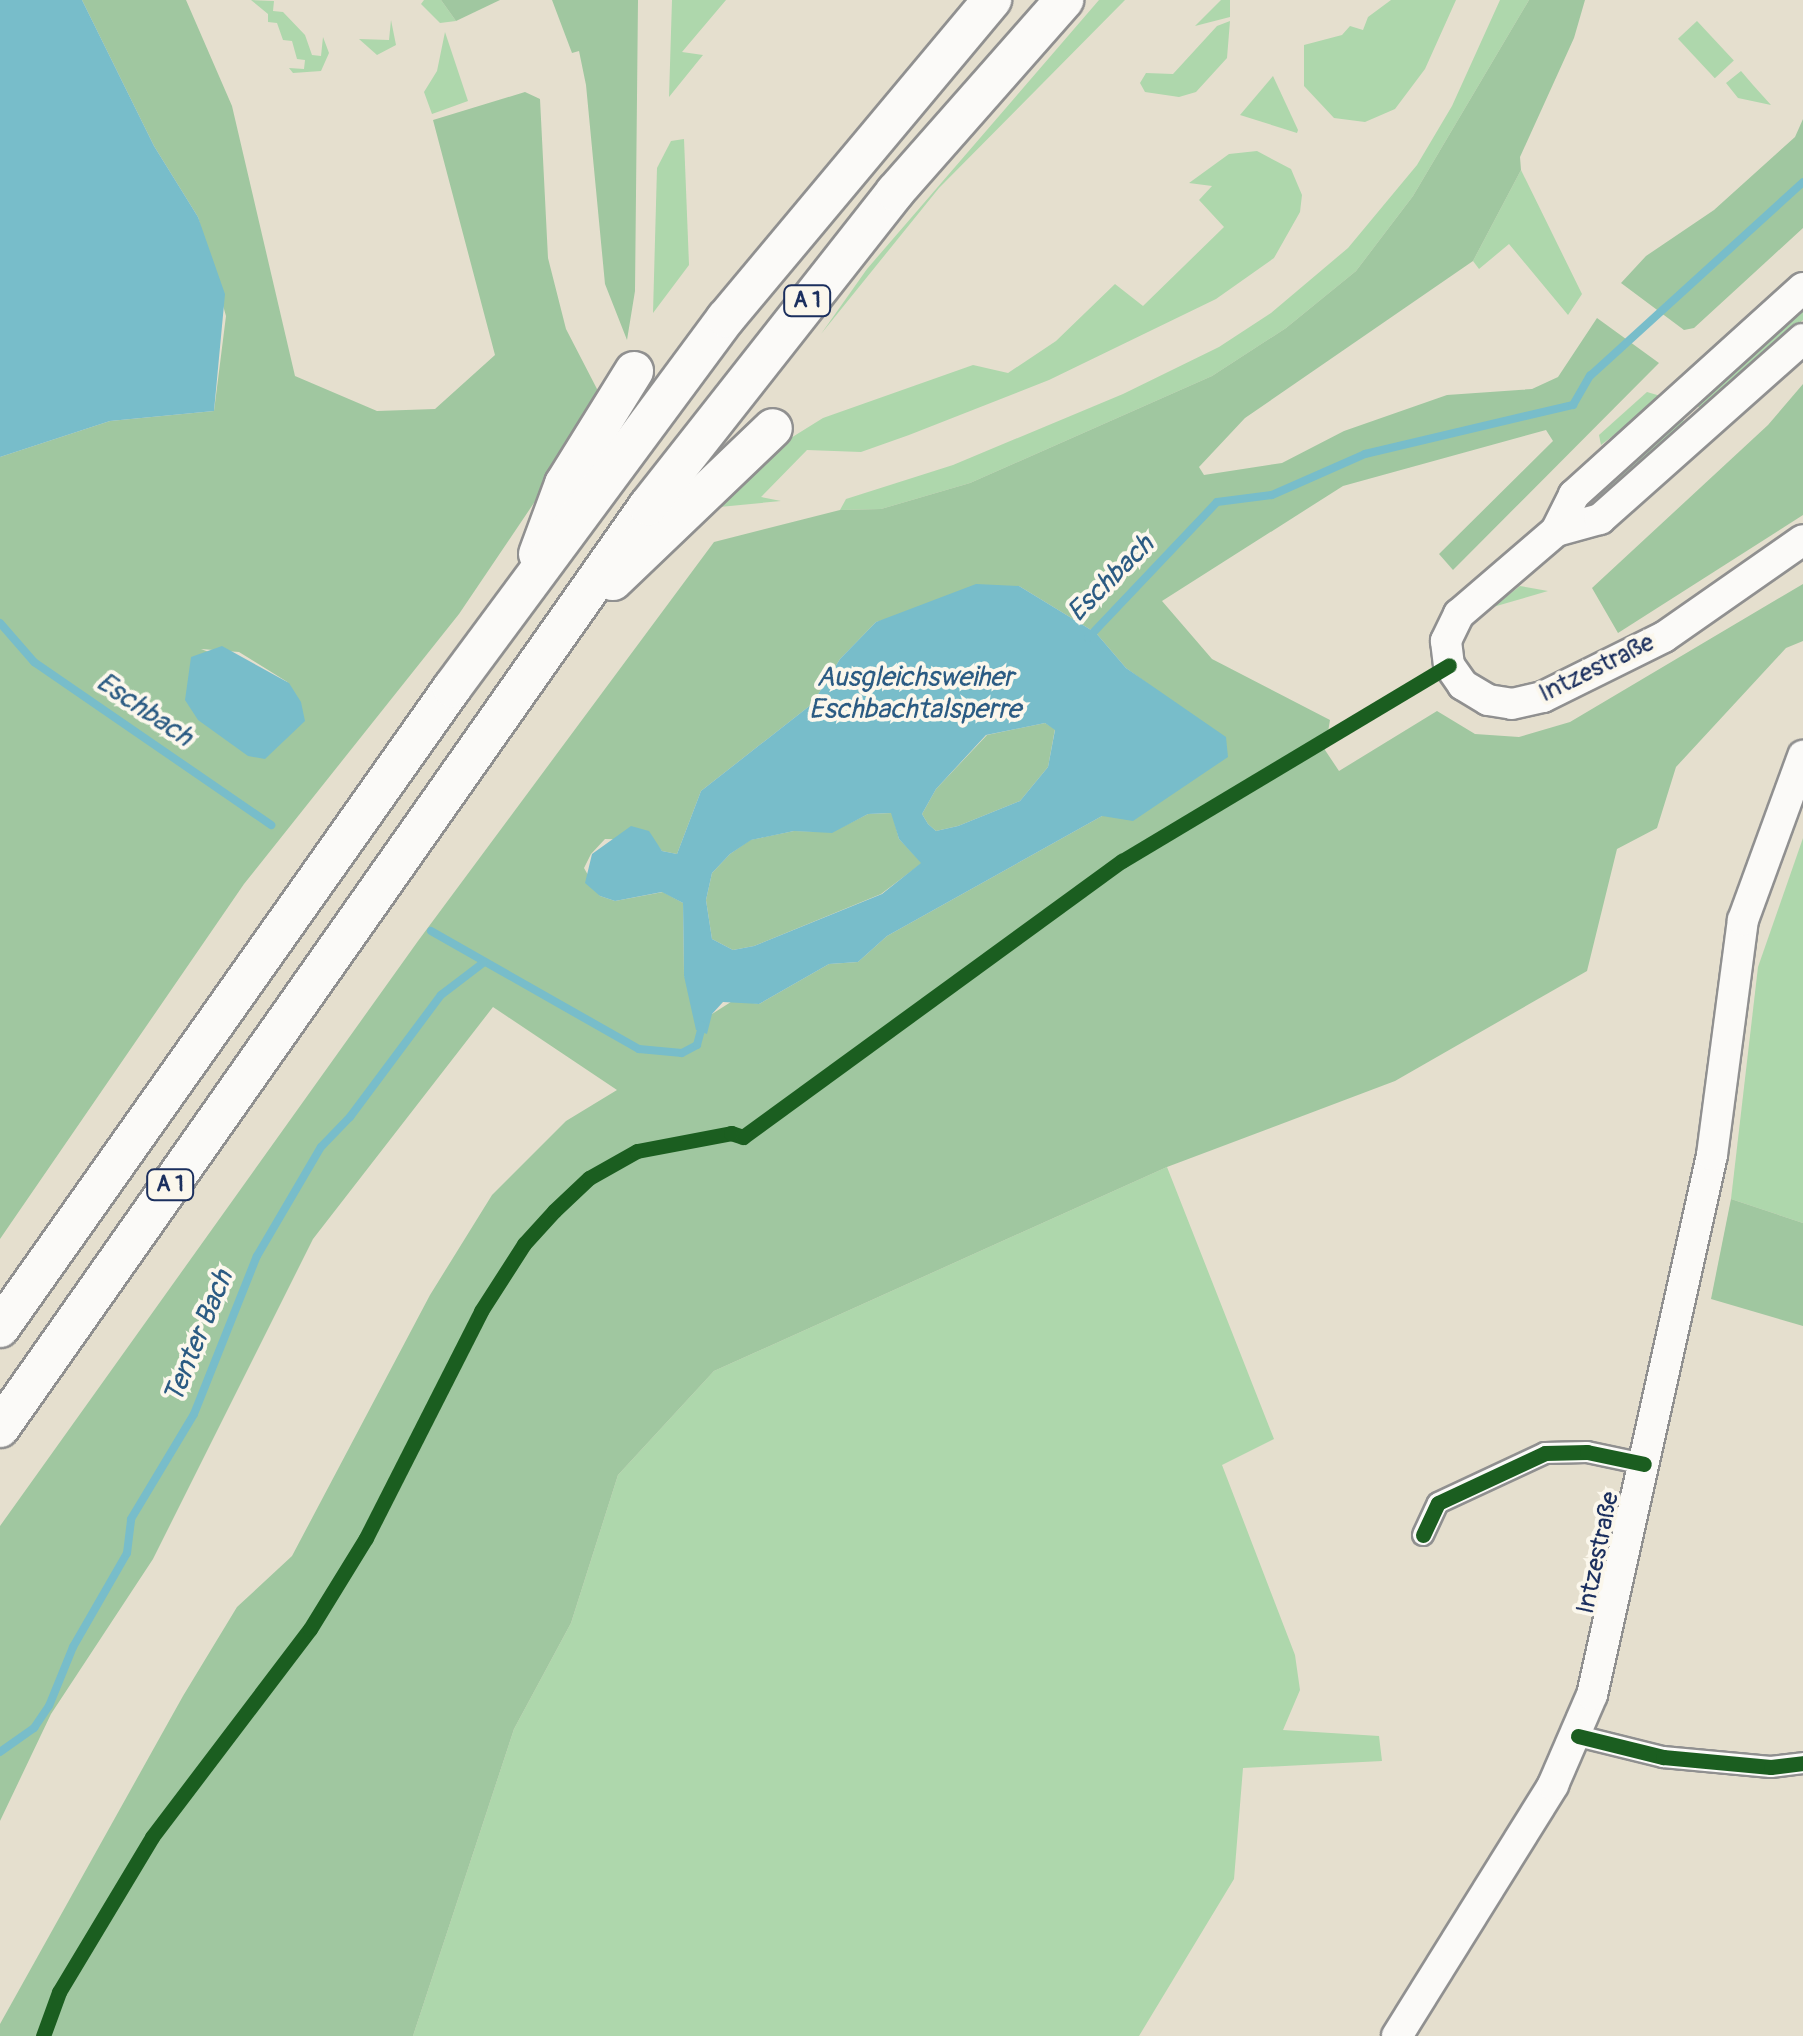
<!DOCTYPE html>
<meta charset="utf-8">
<style>
body{margin:0}
#map{position:relative;width:1803px;height:2036px;overflow:hidden;background:#e5dfce;font-family:Pangolin,sans-serif}
div>[style]{position:absolute}
[style*='--x']{left:calc(var(--x)*1px);top:calc(var(--y)*1px);width:calc(var(--w)*1px);rotate:calc(var(--a)*1deg)}
.green>*{inset:0;background:#aed7ac;transform-origin:0 0}
.forest>*{inset:0;background:#a0c7a0}
.water>*{inset:0;background:#78bdca}
.stream>*{height:8px;margin:-4px;padding:0 4px;transform-origin:4px;border-radius:4px;background:#78bdca}
.roads{filter:drop-shadow(2px 0 #909090) drop-shadow(-2px 0 #909090) drop-shadow(0 2px #909090) drop-shadow(0 -2px #909090)}
.street>*{height:20px;margin:-10px;padding:0 10px;transform-origin:10px;border-radius:10px;background:#fbfaf8}
.secondary>*{height:30px;margin:-15px;padding:0 15px;transform-origin:15px;border-radius:15px;background:#fbfaf8}
.highway>*{height:38px;margin:-19px;padding:0 19px;transform-origin:19px;border-radius:19px;background:#fbfaf8}
.cycleway>*{height:15px;margin:-7.5px;padding:0 7.5px;transform-origin:7.5px;border-radius:7.5px;background:#1b5e20}
span{translate:-50% -50%;white-space:nowrap;text-align:center;line-height:1.15;-webkit-text-stroke:8px #fbf7ec;paint-order:stroke}
.shield-label span{padding:2px 8px;background:#fbf7ec;border:2px solid;border-radius:8px;-webkit-text-stroke-width:0}
.shield-label{font-size:22px;color:#1b2f5e;font-weight:700}
.street-label{font-size:25px;color:#1b2f5e}
.water-label{font-size:28px;color:#2b5b83;font-style:italic}
</style>
<div id="map">
<div class="green">
<div style="clip-path:polygon(251px 0,274px 1px,273px 11px,283px 12px,305px 35px,312px 55px,321px 56px,323px 37px,329px 53px,321px 71px,293px 73px,289px 68px,304px 69px,305px 60px,297px 59px,292px 41px,283px 40px,277px 23px,268px 22px,268px 14px)"></div>
<div style="clip-path:polygon(424px 0,441px 0,456px 21px,440px 23px,421px 4px)"></div>
<div style="clip-path:polygon(672px 0,726px 0,682px 52px,703px 55px,669px 97px)"></div>
<div style="clip-path:polygon(1099px 0,1125px 0,939px 188px,821px 334px,867px 269px)"></div>
<div style="clip-path:polygon(1221px 0,1230px 0,1230px 17px,1195px 26px)"></div>
<div style="clip-path:polygon(1391px 0,1456px 0,1425px 69px,1395px 109px,1365px 122px,1334px 118px,1304px 86px,1304px 45px,1342px 35px,1350px 26px,1363px 30px,1368px 17px)"></div>
<div style="clip-path:polygon(1500px 0,1529px 0,1413px 196px,1356px 271px,1286px 328px,1212px 376px,970px 483px,881px 509px,840px 510px,846px 499px,953px 465px,1123px 394px,1219px 347px,1271px 313px,1348px 248px,1417px 165px,1452px 106px)"></div>
<div style="clip-path:polygon(391px 20px,396px 45px,377px 55px,359px 39px,389px 40px)"></div>
<div style="clip-path:polygon(1230px 21px,1227px 58px,1196px 92px,1179px 97px,1145px 92px,1140px 83px,1146px 73px,1173px 74px,1217px 26px)"></div>
<div style="left:1697px;top:21px;width:54px;height:26px;rotate:47deg"></div>
<div style="clip-path:polygon(445px 32px,468px 101px,432px 114px,424px 92px,437px 71px)"></div>
<div style="clip-path:polygon(1741px 71px,1753px 85px,1771px 105px,1738px 98px,1726px 83px)"></div>
<div style="clip-path:polygon(1273px 76px,1298px 130px,1297px 133px,1240px 115px)"></div>
<div style="clip-path:polygon(684px 139px,689px 265px,653px 313px,657px 168px,671px 141px)"></div>
<div style="clip-path:polygon(1257px 151px,1291px 169px,1302px 195px,1300px 212px,1274px 258px,1216px 299px,1049px 380px,909px 435px,861px 452px,807px 450px,761px 497px,781px 501px,709px 508px,778px 446px,823px 418px,973px 365px,1008px 373px,1056px 341px,1115px 284px,1143px 306px,1224px 227px,1199px 200px,1212px 186px,1189px 183px,1229px 154px)"></div>
<div style="clip-path:polygon(1521px 170px,1582px 294px,1568px 315px,1509px 244px,1479px 269px,1473px 261px)"></div>
<div style="clip-path:polygon(1803px 306px,1803px 320px,1702px 411px,1696px 404px)"></div>
<div style="clip-path:polygon(1647px 392px,1664px 397px,1601px 445px,1599px 435px)"></div>
<div style="clip-path:polygon(1680px 417px,1688px 425px,1598px 499px,1596px 496px)"></div>
<div style="clip-path:polygon(1520px 586px,1548px 591px,1493px 607px)"></div>
<div style="clip-path:polygon(1803px 838px,1803px 1223px,1731px 1199px,1758px 967px)"></div>
<div style="clip-path:polygon(1167px 1167px,1274px 1439px,1222px 1465px,1295px 1655px,1300px 1690px,1283px 1730px,1379px 1736px,1382px 1761px,1243px 1768px,1234px 1879px,1139px 2036px,413px 2036px,514px 1729px,571px 1623px,618px 1475px,714px 1371px)"></div>
</div>
<div class="forest">
<div style="clip-path:polygon(evenodd,82px 0,186px 0,232px 106px,295px 376px,377px 411px,435px 409px,495px 355px,433px 120px,525px 92px,540px 99px,548px 258px,566px 329px,597px 389px,596px 411px,459px 614px,244px 884px,0 1239px,0 457px,110px 421px,214px 411px,226px 316px,198px 217px,154px 146px,82px 0,201px 649px,239px 652px,289px 683px,201px 649px)"></div>
<div style="clip-path:polygon(441px 0,500px 0,456px 21px)"></div>
<div style="clip-path:polygon(552px 0,638px 0,635px 291px,627px 340px,605px 284px,586px 85px,579px 51px,572px 53px)"></div>
<div style="clip-path:polygon(evenodd,1529px 0,1585px 0,1574px 38px,1520px 157px,1521px 170px,1473px 261px,1245px 418px,1199px 467px,1204px 475px,1282px 463px,1344px 431px,1447px 395px,1532px 389px,1558px 377px,1597px 318px,1659px 363px,1453px 570px,1439px 554px,1553px 441px,1546px 430px,1343px 486px,1162px 601px,1212px 659px,1330px 720px,1325px 750px,1339px 771px,1437px 711px,1475px 734px,1519px 737px,1570px 722px,1803px 584px,1803px 641px,1786px 648px,1676px 767px,1657px 828px,1617px 849px,1587px 971px,1395px 1081px,1167px 1167px,714px 1371px,618px 1475px,571px 1623px,514px 1729px,413px 2036px,0 2036px,0 2024px,183px 1696px,237px 1607px,292px 1556px,430px 1295px,492px 1195px,566px 1121px,617px 1090px,493px 1007px,313px 1239px,153px 1559px,51px 1714px,0 1821px,0 1526px,418px 941px,714px 542px,840px 510px,881px 509px,970px 483px,1212px 376px,1286px 328px,1356px 271px,1413px 196px,1529px 0,1019px 586px,1096px 633px,1126px 668px,1206px 726px,1102px 816px,887px 936px,858px 962px,829px 964px,759px 1004px,734px 1000px,712px 1014px,684px 976px,683px 903px,663px 892px,615px 901px,600px 896px,584px 868px,591px 854px,605px 839px,653px 840px,662px 851px,677px 854px,701px 791px,812px 704px,840px 659px,876px 622px,1019px 586px)"></div>
<div style="clip-path:polygon(1803px 119px,1803px 228px,1694px 328px,1684px 330px,1621px 283px,1646px 256px,1714px 210px,1795px 137px)"></div>
<div style="clip-path:polygon(1803px 384px,1803px 515px,1618px 633px,1592px 588px,1768px 425px)"></div>
<div style="clip-path:polygon(1045px 723px,1055px 729px,1048px 767px,1020px 801px,958px 826px,936px 831px,928px 824px,922px 814px,936px 789px,987px 735px)"></div>
<div style="clip-path:polygon(892px 813px,899px 839px,922px 863px,881px 894px,754px 946px,733px 950px,712px 939px,706px 900px,712px 873px,730px 854px,750px 840px,794px 831px,832px 832px,868px 814px)"></div>
<div style="clip-path:polygon(1731px 1199px,1803px 1223px,1803px 1326px,1711px 1299px)"></div>
</div>
<div class="water">
<div style="clip-path:polygon(0 0,82px 0,154px 146px,198px 217px,225px 294px,214px 411px,110px 421px,0 457px)"></div>
<div style="clip-path:polygon(evenodd,976px 584px,1019px 586px,1096px 633px,1126px 668px,1226px 737px,1228px 757px,1133px 821px,1102px 816px,887px 936px,858px 962px,829px 964px,759px 1004px,723px 1002px,712px 1014px,707px 1034px,696px 1030px,684px 976px,683px 903px,662px 892px,615px 901px,600px 896px,585px 883px,592px 854px,631px 826px,649px 831px,662px 851px,677px 854px,701px 791px,812px 704px,840px 659px,876px 622px,976px 584px,1045px 723px,1055px 730px,1048px 767px,1020px 801px,958px 826px,936px 831px,928px 824px,922px 814px,936px 789px,986px 735px,1045px 723px,976px 584px,891px 813px,899px 839px,921px 863px,882px 894px,754px 946px,733px 950px,712px 939px,706px 900px,712px 873px,730px 854px,751px 840px,794px 831px,832px 833px,868px 814px,891px 813px)"></div>
<div style="clip-path:polygon(222px 646px,289px 683px,301px 702px,305px 721px,265px 759px,248px 756px,198px 720px,185px 700px,191px 657px)"></div>
</div>
<div class="stream">
<div style="--x:0;--y:623;--w:52;--a:48.9"></div>
<div style="--x:34;--y:662;--w:288;--a:34.5"></div>
<div style="--x:1088;--y:638;--w:187;--a:-46.5"></div>
<div style="--x:1217;--y:502;--w:55;--a:-7.3"></div>
<div style="--x:1272;--y:495;--w:102;--a:-23.8"></div>
<div style="--x:1365;--y:454;--w:214;--a:-13.3"></div>
<div style="--x:1573;--y:405;--w:34;--a:-60"></div>
<div style="--x:1590;--y:376;--w:288;--a:-42.3"></div>
<div style="--x:431;--y:931;--w:239;--a:29.6"></div>
<div style="--x:639;--y:1049;--w:43;--a:5.3"></div>
<div style="--x:682;--y:1053;--w:17;--a:-28"></div>
<div style="--x:697;--y:1045;--w:20;--a:-75"></div>
<div style="--x:0;--y:1752;--w:42;--a:-35.2"></div>
<div style="--x:34;--y:1728;--w:27;--a:-56"></div>
<div style="--x:49;--y:1706;--w:64;--a:-67.9"></div>
<div style="--x:73;--y:1647;--w:108;--a:-60.1"></div>
<div style="--x:127;--y:1553;--w:34;--a:-83"></div>
<div style="--x:131;--y:1519;--w:122;--a:-59"></div>
<div style="--x:194;--y:1414;--w:170;--a:-68.3"></div>
<div style="--x:257;--y:1256;--w:126;--a:-59.6"></div>
<div style="--x:321;--y:1147;--w:42;--a:-46"></div>
<div style="--x:350;--y:1117;--w:152;--a:-53.3"></div>
<div style="--x:441;--y:995;--w:53;--a:-37.3"></div>
</div>
<div class="roads">
<div class="street">
<div style="--x:1423;--y:1535;--w:35;--a:-65"></div>
<div style="--x:1438;--y:1503;--w:118;--a:-25"></div>
<div style="--x:1545;--y:1453;--w:42;--a:-1.4"></div>
<div style="--x:1587;--y:1452;--w:58;--a:11.9"></div>
<div style="--x:1578;--y:1736;--w:88;--a:13.9"></div>
<div style="--x:1663;--y:1757;--w:108;--a:5.3"></div>
<div style="--x:1771;--y:1767;--w:32;--a:-7"></div>
</div>
<div class="secondary">
<div style="--x:1803;--y:288;--w:309;--a:137.9"></div>
<div style="--x:1574;--y:495;--w:40;--a:116.6"></div>
<div style="--x:1556;--y:531;--w:128;--a:139.4"></div>
<div style="--x:1459;--y:614;--w:30;--a:116"></div>
<div style="--x:1446;--y:641;--w:24;--a:83"></div>
<div style="--x:1449;--y:665;--w:24;--a:55"></div>
<div style="--x:1463;--y:685;--w:29;--a:31"></div>
<div style="--x:1488;--y:700;--w:24;--a:9"></div>
<div style="--x:1512;--y:704;--w:32;--a:-13"></div>
<div style="--x:1543;--y:697;--w:135;--a:-26.4"></div>
<div style="--x:1664;--y:637;--w:169;--a:-34.9"></div>
<div style="--x:1556;--y:531;--w:46;--a:-15.3"></div>
<div style="--x:1600;--y:519;--w:271;--a:-41.6"></div>
<div style="--x:1397;--y:2036;--w:296;--a:-58.1"></div>
<div style="--x:1553;--y:1785;--w:98;--a:-66.6"></div>
<div style="--x:1592;--y:1695;--w:553;--a:-77.47"></div>
<div style="--x:1712;--y:1155;--w:237;--a:-82.5"></div>
<div style="--x:1743;--y:920;--w:175;--a:-69.9"></div>
</div>
<div class="highway">
<div style="--x:538;--y:554;--w:75;--a:-69.6"></div>
<div style="--x:564;--y:484;--w:133;--a:-58.2"></div>
<div style="--x:613;--y:581;--w:221;--a:-43.7"></div>
<div style="--x:0;--y:1328;--w:784;--a:-54.77"></div>
<div style="--x:452;--y:688;--w:460;--a:-53.5"></div>
<div style="--x:726;--y:318;--w:415;--a:-50.1"></div>
<div style="--x:0;--y:1428;--w:1127;--a:-54.9"></div>
<div style="--x:648;--y:506;--w:400;--a:-51.8"></div>
<div style="--x:895;--y:192;--w:256;--a:-48.6"></div>
</div>
</div>
<div class="cycleway">
<div style="--x:1423;--y:1535;--w:35;--a:-65"></div>
<div style="--x:1438;--y:1503;--w:118;--a:-25"></div>
<div style="--x:1545;--y:1453;--w:42;--a:-1.4"></div>
<div style="--x:1587;--y:1452;--w:58;--a:11.9"></div>
<div style="--x:1578;--y:1736;--w:88;--a:13.9"></div>
<div style="--x:1663;--y:1757;--w:108;--a:5.3"></div>
<div style="--x:1771;--y:1767;--w:32;--a:-7"></div>
<div style="--x:43;--y:2036;--w:47;--a:-70"></div>
<div style="--x:59;--y:1992;--w:181;--a:-59"></div>
<div style="--x:152;--y:1837;--w:261;--a:-52.8"></div>
<div style="--x:310;--y:1629;--w:107;--a:-58.4"></div>
<div style="--x:366;--y:1538;--w:254;--a:-63.1"></div>
<div style="--x:481;--y:1311;--w:80;--a:-57.3"></div>
<div style="--x:524;--y:1244;--w:45;--a:-47.7"></div>
<div style="--x:554;--y:1211;--w:48;--a:-43.3"></div>
<div style="--x:589;--y:1178;--w:55;--a:-29.4"></div>
<div style="--x:637;--y:1151;--w:96;--a:-10.8"></div>
<div style="--x:731;--y:1133;--w:13;--a:18"></div>
<div style="--x:743;--y:1137;--w:469;--a:-36.1"></div>
<div style="--x:1122;--y:861;--w:381;--a:-30.9"></div>
</div>
<div class="shield-label">
<span style="left:807px;top:301px">A 1</span>
<span style="left:170px;top:1185px">A 1</span>
</div>
<div class="street-label">
<span style="left:1597px;top:669px;rotate:-26deg">Intzestraße</span>
<span style="left:1599px;top:1553px;rotate:-78deg">Intzestraße</span>
</div>
<div class="water-label">
<span style="left:1111px;top:579px;rotate:-45deg">Eschbach</span>
<span style="left:915px;top:694px">Ausgleichsweiher<br>Eschbachtalsperre</span>
<span style="left:144px;top:710px;rotate:34deg">Eschbach</span>
<span style="left:199px;top:1337px;rotate:-68deg">Tenter Bach</span>
</div>
</div>
